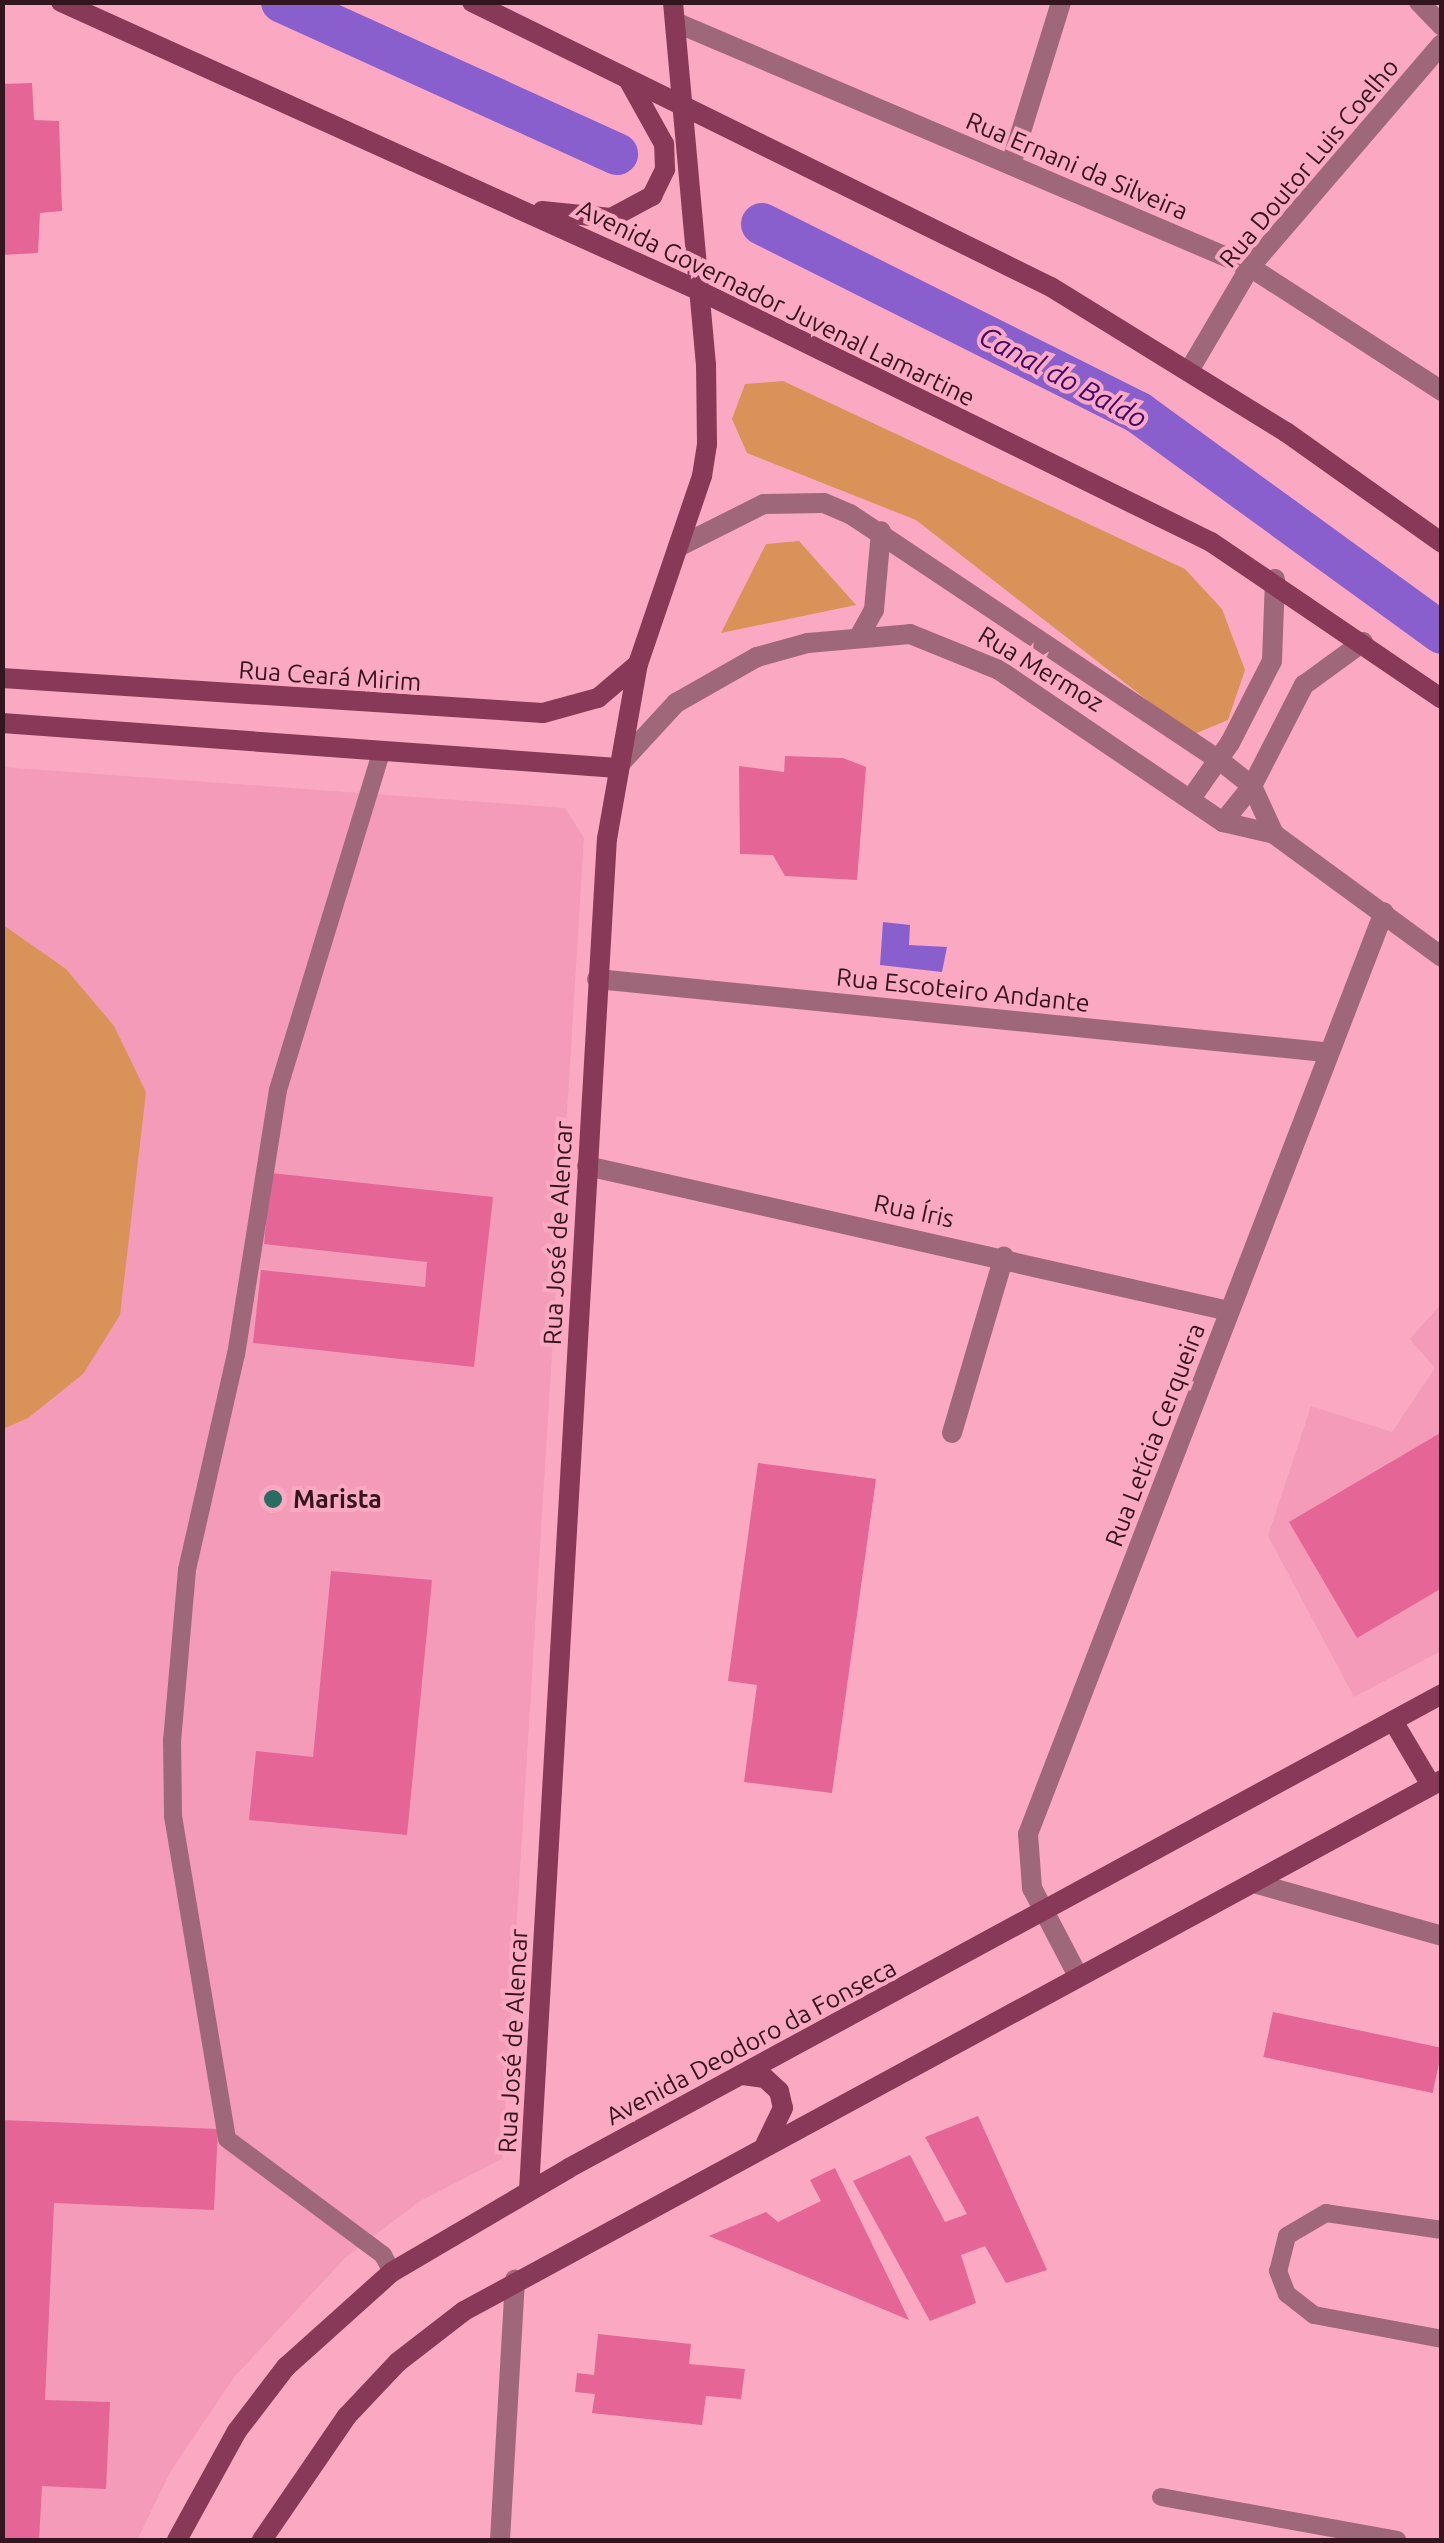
<!DOCTYPE html>
<meta charset="utf-8">
<style>
body{margin:0}
#map{position:relative;width:1444px;height:2543px;overflow:hidden;background:#fba9c3;font-family:Ubuntu,sans-serif}
div>[style]{position:absolute}
[style*='--x']{left:calc(var(--x)*1px);top:calc(var(--y)*1px);width:calc(var(--w)*1px);rotate:calc(var(--a)*1deg)}
.built>*{inset:0;background:#f39bb8}
.green>*{inset:0;background:#d99257}
.water>*{inset:0;background:#885fcd}
.canal>*{height:42px;margin:-21px;padding:0 21px;transform-origin:21px;border-radius:21px;background:#885fcd}
.building>*{inset:0;background:#e46596;transform-origin:0 0}
.lane>*{height:18px;margin:-9px;padding:0 9px;transform-origin:9px;border-radius:9px;background:#9f687a}
.street>*{height:20px;margin:-10px;padding:0 10px;transform-origin:10px;border-radius:10px;background:#9f687a}
.secondary>*{height:20px;margin:-10px;padding:0 10px;transform-origin:10px;border-radius:10px;background:#873957}
.dots>*{width:28px;height:28px;translate:-50% -50%;box-sizing:border-box;border:5px solid #fba9c3;border-radius:50%}
span{translate:-50% -50%;white-space:nowrap;text-align:center;line-height:1.15;-webkit-text-stroke:8px #fba9c3;paint-order:stroke}
.street-label{font-size:25px;color:#33151f}
.poi-label{font-size:25px;color:#33151f;font-weight:700}
.left{translate:0 -50%;text-align:left}
.water-label{font-size:28px;color:#3c056f;font-style:italic}
.frame{position:absolute;inset:0;border:5px solid #33151f;pointer-events:none}
</style>
<div id="map">
<div class="built">
<div style="clip-path:polygon(2px 767px,565px 808px,584px 838px,502px 2159px,420px 2201px,346px 2257px,235px 2376px,172px 2469px,137px 2540px,3px 2540px)"></div>
<div style="clip-path:polygon(1441px 1304px,1441px 1651px,1354px 1697px,1268px 1536px,1311px 1406px,1392px 1432px,1435px 1368px,1410px 1339px)"></div>
</div>
<div class="green">
<div style="clip-path:polygon(783px 381px,1185px 569px,1222px 609px,1245px 670px,1228px 720px,1192px 735px,916px 520px,747px 453px,732px 419px,745px 384px)"></div>
<div style="clip-path:polygon(799px 541px,856px 605px,721px 633px,766px 544px)"></div>
<div style="clip-path:polygon(3px 925px,66px 969px,114px 1026px,146px 1092px,120px 1315px,83px 1374px,28px 1418px,3px 1429px)"></div>
</div>
<div class="water">
<div style="clip-path:polygon(883px 922px,910px 925px,909px 945px,947px 947px,942px 972px,880px 965px)"></div>
</div>
<div class="canal">
<div style="--x:282;--y:2;--w:368;--a:24.4"></div>
<div style="--x:762;--y:224;--w:422;--a:26.6"></div>
<div style="--x:1139;--y:413;--w:374;--a:36"></div>
</div>
<div class="building">
<div style="clip-path:polygon(32px 83px,34px 120px,59px 121px,62px 211px,40px 213px,38px 253px,2px 255px,2px 84px)"></div>
<div style="clip-path:polygon(785px 756px,843px 758px,866px 767px,857px 880px,785px 876px,773px 855px,740px 854px,739px 766px,784px 772px)"></div>
<div style="clip-path:polygon(271px 1173px,493px 1197px,474px 1367px,253px 1343px,261px 1270px,425px 1287px,427px 1262px,264px 1244px)"></div>
<div style="clip-path:polygon(1442px 1432px,1442px 1588px,1357px 1638px,1289px 1522px)"></div>
<div style="clip-path:polygon(758px 1463px,876px 1479px,832px 1793px,744px 1782px,757px 1685px,728px 1681px)"></div>
<div style="clip-path:polygon(331px 1571px,432px 1580px,407px 1835px,249px 1820px,256px 1751px,313px 1757px)"></div>
<div style="left:1273px;top:2012px;width:173px;height:46px;rotate:12deg"></div>
<div style="clip-path:polygon(978px 2116px,1047px 2270px,1006px 2283px,985px 2246px,961px 2255px,976px 2303px,930px 2321px,853px 2181px,910px 2155px,945px 2222px,967px 2214px,925px 2137px)"></div>
<div style="clip-path:polygon(2px 2120px,218px 2129px,214px 2210px,54px 2203px,45px 2400px,110px 2402px,106px 2489px,42px 2486px,39px 2540px,2px 2540px)"></div>
<div style="clip-path:polygon(835px 2168px,909px 2320px,709px 2236px,766px 2212px,778px 2222px,821px 2201px,810px 2180px)"></div>
<div style="clip-path:polygon(598px 2334px,691px 2344px,689px 2364px,745px 2369px,741px 2399px,706px 2396px,702px 2425px,592px 2413px,595px 2394px,575px 2392px,577px 2373px,594px 2375px)"></div>
</div>
<div class="lane">
<div style="--x:381;--y:753;--w:352;--a:107"></div>
<div style="--x:278;--y:1090;--w:267;--a:99"></div>
<div style="--x:236;--y:1354;--w:221;--a:102.8"></div>
<div style="--x:187;--y:1570;--w:171;--a:95"></div>
<div style="--x:172;--y:1740;--w:76;--a:89.2"></div>
<div style="--x:173;--y:1816;--w:327;--a:80.5"></div>
<div style="--x:227;--y:2139;--w:194;--a:36.6"></div>
<div style="--x:383;--y:2255;--w:19;--a:62"></div>
<div style="--x:1442;--y:2230;--w:117;--a:-171.7"></div>
<div style="--x:1326;--y:2213;--w:45;--a:149.5"></div>
<div style="--x:1287;--y:2236;--w:36;--a:104"></div>
<div style="--x:1278;--y:2271;--w:25;--a:69"></div>
<div style="--x:1287;--y:2294;--w:34;--a:38"></div>
<div style="--x:1314;--y:2315;--w:130;--a:10.6"></div>
<div style="--x:1161;--y:2497;--w:240;--a:10.3"></div>
</div>
<div class="street">
<div style="--x:1419;--y:2;--w:33;--a:46"></div>
<div style="--x:675;--y:22;--w:625;--a:23.08"></div>
<div style="--x:1250;--y:267;--w:229;--a:32.9"></div>
<div style="--x:1011;--y:164;--w:170;--a:-72.8"></div>
<div style="--x:1190;--y:369;--w:118;--a:-59.5"></div>
<div style="--x:1250;--y:267;--w:294;--a:-49.3"></div>
<div style="--x:678;--y:547;--w:96;--a:-26.6"></div>
<div style="--x:764;--y:504;--w:60;--a:-1"></div>
<div style="--x:824;--y:503;--w:28;--a:23"></div>
<div style="--x:850;--y:514;--w:442;--a:33.7"></div>
<div style="--x:1218;--y:759;--w:43;--a:38.5"></div>
<div style="--x:1252;--y:786;--w:53;--a:65.4"></div>
<div style="--x:860;--y:635;--w:29;--a:-61"></div>
<div style="--x:874;--y:610;--w:79;--a:-84.9"></div>
<div style="--x:618;--y:766;--w:86;--a:-47.4"></div>
<div style="--x:676;--y:703;--w:93;--a:-29.6"></div>
<div style="--x:757;--y:657;--w:53;--a:-15.4"></div>
<div style="--x:808;--y:643;--w:102;--a:-5"></div>
<div style="--x:910;--y:634;--w:96;--a:22"></div>
<div style="--x:999;--y:670;--w:271;--a:34.2"></div>
<div style="--x:1223;--y:822;--w:52;--a:13.2"></div>
<div style="--x:1274;--y:834;--w:208;--a:36.2"></div>
<div style="--x:1192;--y:797;--w:66;--a:-54.9"></div>
<div style="--x:1230;--y:743;--w:92;--a:-62.9"></div>
<div style="--x:1272;--y:661;--w:82;--a:-87.9"></div>
<div style="--x:1223;--y:822;--w:46;--a:-51.1"></div>
<div style="--x:1252;--y:786;--w:114;--a:-62.8"></div>
<div style="--x:1304;--y:685;--w:73;--a:-36.1"></div>
<div style="--x:597;--y:979;--w:732;--a:5.73"></div>
<div style="--x:587;--y:1166;--w:658;--a:12.73"></div>
<div style="--x:952;--y:1433;--w:184;--a:-73.6"></div>
<div style="--x:1254;--y:1883;--w:195;--a:15.7"></div>
<div style="--x:1077;--y:1974;--w:97;--a:-117.6"></div>
<div style="--x:1032;--y:1888;--w:54;--a:-94.2"></div>
<div style="--x:1028;--y:1834;--w:988;--a:-68.89"></div>
<div style="--x:500;--y:2540;--w:261;--a:-86.7"></div>
</div>
<div class="secondary">
<div style="--x:61;--y:2;--w:701;--a:24.34"></div>
<div style="--x:700;--y:291;--w:569;--a:26.16"></div>
<div style="--x:1211;--y:542;--w:279;--a:34.2"></div>
<div style="--x:472;--y:2;--w:645;--a:26.21"></div>
<div style="--x:1051;--y:287;--w:276;--a:31.7"></div>
<div style="--x:1286;--y:432;--w:191;--a:35.4"></div>
<div style="--x:542;--y:211;--w:69;--a:5.8"></div>
<div style="--x:611;--y:218;--w:47;--a:-28.2"></div>
<div style="--x:652;--y:196;--w:30;--a:-64"></div>
<div style="--x:665;--y:169;--w:25;--a:-92"></div>
<div style="--x:664;--y:144;--w:74;--a:-119"></div>
<div style="--x:2;--y:678;--w:542;--a:3.7"></div>
<div style="--x:543;--y:713;--w:57;--a:-15.3"></div>
<div style="--x:598;--y:698;--w:52;--a:-40.4"></div>
<div style="--x:2;--y:723;--w:617;--a:4.18"></div>
<div style="--x:1393;--y:1721;--w:74;--a:59.3"></div>
<div style="--x:743;--y:2075;--w:22;--a:8"></div>
<div style="--x:765;--y:2078;--w:19;--a:43"></div>
<div style="--x:779;--y:2091;--w:17;--a:77"></div>
<div style="--x:783;--y:2108;--w:39;--a:116"></div>
<div style="--x:529;--y:2190;--w:1353;--a:-86.7"></div>
<div style="--x:607;--y:839;--w:178;--a:-80"></div>
<div style="--x:638;--y:664;--w:199;--a:-71.2"></div>
<div style="--x:702;--y:476;--w:32;--a:-81"></div>
<div style="--x:707;--y:444;--w:79;--a:-90.7"></div>
<div style="--x:706;--y:365;--w:364;--a:-95.2"></div>
<div style="--x:177;--y:2540;--w:124;--a:-61.2"></div>
<div style="--x:237;--y:2431;--w:81;--a:-52.6"></div>
<div style="--x:286;--y:2367;--w:142;--a:-41.9"></div>
<div style="--x:392;--y:2272;--w:205;--a:-30.4"></div>
<div style="--x:569;--y:2168;--w:993;--a:-28.5"></div>
<div style="--x:262;--y:2540;--w:150;--a:-55.6"></div>
<div style="--x:347;--y:2416;--w:74;--a:-46.6"></div>
<div style="--x:398;--y:2362;--w:83;--a:-37.7"></div>
<div style="--x:464;--y:2311;--w:1113;--a:-28.5"></div>
</div>
<div class="dots">
<div style="left:273px;top:1499px;background:#296d61"></div>
</div>
<div class="street-label">
<span style="left:1309px;top:163px;rotate:-50deg">Rua Doutor Luis Coelho</span>
<span style="left:1077px;top:166px;rotate:23deg">Rua Ernani da Silveira</span>
<span style="left:776px;top:303px;rotate:26deg">Avenida Governador Juvenal Lamartine</span>
<span style="left:1041px;top:669px;rotate:31deg">Rua Mermoz</span>
<span style="left:330px;top:676px;rotate:4deg">Rua Ceará Mirim</span>
<span style="left:963px;top:990px;rotate:6deg">Rua Escoteiro Andante</span>
<span style="left:914px;top:1211px;rotate:12deg">Rua Íris</span>
<span style="left:558px;top:1233px;rotate:-87deg">Rua José de Alencar</span>
<span style="left:1155px;top:1435px;rotate:-69deg">Rua Letícia Cerqueira</span>
<span style="left:513px;top:2041px;rotate:-87deg">Rua José de Alencar</span>
<span style="left:751px;top:2042px;rotate:-28deg">Avenida Deodoro da Fonseca</span>
</div>
<div class="poi-label">
<span class="left" style="left:293px;top:1499px">Marista</span>
</div>
<div class="water-label">
<span style="left:1063px;top:377px;rotate:28deg">Canal do Baldo</span>
</div>
<div class="frame"></div>
</div>
